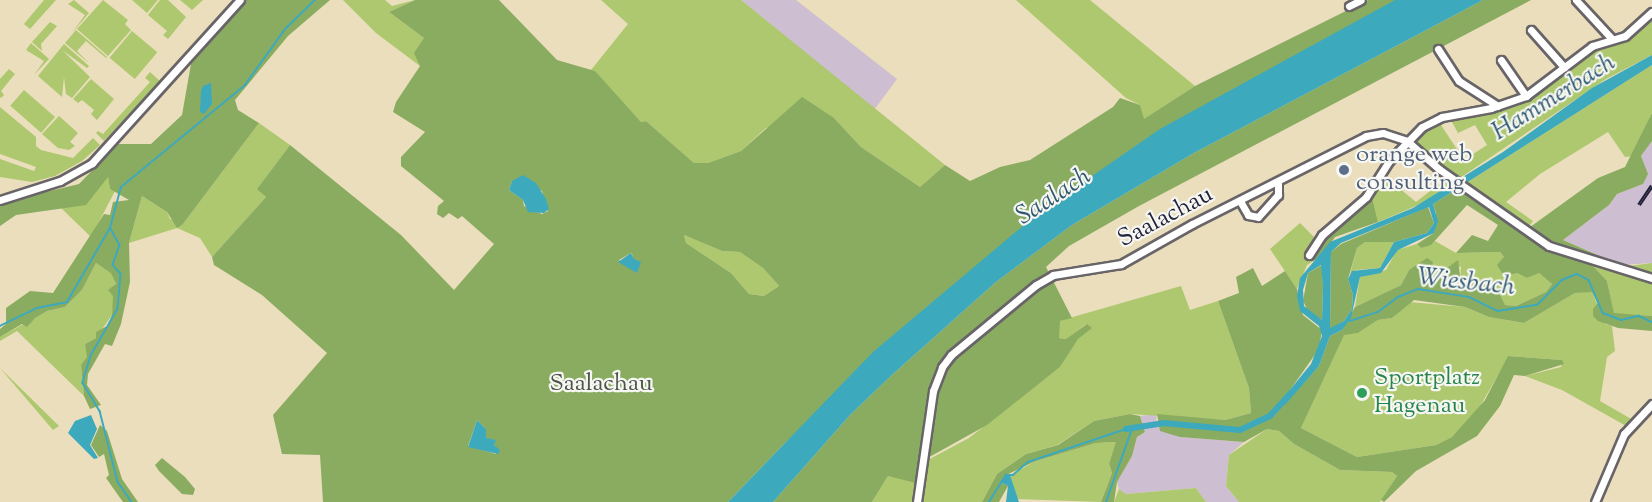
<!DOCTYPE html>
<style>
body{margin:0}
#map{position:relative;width:1652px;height:502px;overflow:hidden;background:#ebdebc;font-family:"Sorts Mill Goudy",serif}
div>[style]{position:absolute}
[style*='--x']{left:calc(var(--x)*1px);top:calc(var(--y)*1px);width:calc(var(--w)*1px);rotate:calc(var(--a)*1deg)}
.industrial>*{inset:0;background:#cebed1}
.green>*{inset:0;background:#adc86e;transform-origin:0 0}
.forest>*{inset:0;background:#8aac61}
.water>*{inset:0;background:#3da9bd}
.stream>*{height:1.5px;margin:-0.75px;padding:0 0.75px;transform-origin:0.75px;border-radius:0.75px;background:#3da9bd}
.canal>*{height:6px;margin:-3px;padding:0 3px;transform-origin:3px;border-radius:3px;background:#3da9bd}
.roads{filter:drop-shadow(2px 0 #686468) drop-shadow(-2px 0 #686468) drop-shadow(0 2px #686468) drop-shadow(0 -2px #686468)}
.minor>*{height:7px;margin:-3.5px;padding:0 3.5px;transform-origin:3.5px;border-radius:3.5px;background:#fff}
.rail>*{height:4px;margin-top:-2px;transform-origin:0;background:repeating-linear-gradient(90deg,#f6f6f2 0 4.5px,#22223b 0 9px);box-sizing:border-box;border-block:2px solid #22223b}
.dots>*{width:16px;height:16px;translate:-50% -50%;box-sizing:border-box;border:3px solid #f6f6f2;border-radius:50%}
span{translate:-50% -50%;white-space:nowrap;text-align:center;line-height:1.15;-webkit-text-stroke:4.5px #f6f6f2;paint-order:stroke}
.service-label{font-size:24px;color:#4e5e75}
.left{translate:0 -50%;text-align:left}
.street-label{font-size:24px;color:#22223b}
.leisure-label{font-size:24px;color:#27864d}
.park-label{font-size:24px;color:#4c544a}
.water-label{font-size:26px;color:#2d586f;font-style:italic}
</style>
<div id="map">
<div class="industrial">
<div style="clip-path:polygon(741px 0,796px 0,897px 79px,874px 110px)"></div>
<div style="clip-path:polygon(1652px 141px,1652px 263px,1620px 265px,1563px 240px,1609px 205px,1617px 194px,1643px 184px,1646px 170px,1641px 156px)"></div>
<div style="clip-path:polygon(1157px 414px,1156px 422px,1180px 437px,1244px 442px,1229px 455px,1226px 486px,1239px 502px,1206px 502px,1196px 488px,1126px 494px,1119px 489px,1117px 482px,1132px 456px,1137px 437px,1145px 432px,1140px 416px)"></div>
</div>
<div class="green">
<div style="clip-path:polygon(44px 0,56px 0,30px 29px,24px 24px)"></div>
<div style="clip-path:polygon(74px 0,89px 13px,72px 33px,85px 15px,68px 4px)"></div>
<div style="clip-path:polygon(103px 0,128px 20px,125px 24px,131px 30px,108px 56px,77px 29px)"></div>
<div style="clip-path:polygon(132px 0,158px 0,147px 13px)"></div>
<div style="clip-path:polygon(160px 0,168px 0,186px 17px,168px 39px,163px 35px,167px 31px,148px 15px)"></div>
<div style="clip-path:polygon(180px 0,203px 0,192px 10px)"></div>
<div style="clip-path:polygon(343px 0,385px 0,392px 6px,415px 0,389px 12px,424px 38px,420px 66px,376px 33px)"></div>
<div style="clip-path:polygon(601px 0,741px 0,945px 165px,920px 187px,861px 147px,834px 118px,766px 128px,741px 151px,708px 163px,694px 163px,646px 121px,641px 122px,591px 70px,628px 24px)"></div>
<div style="clip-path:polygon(1016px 0,1090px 0,1195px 86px,1143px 120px,1140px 105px,1126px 98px)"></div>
<div style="clip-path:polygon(1652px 12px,1652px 55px,1606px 79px,1423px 203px,1378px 222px,1371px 193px,1382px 174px,1416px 202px,1449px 176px,1407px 141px,1437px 119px,1464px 160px,1487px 145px,1475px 125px,1458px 133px,1448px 115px,1526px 96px,1580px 54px,1625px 36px)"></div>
<div style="clip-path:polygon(50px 22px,57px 26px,41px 44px,42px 51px,32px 42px)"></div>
<div style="clip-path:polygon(76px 30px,107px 57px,106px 58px,86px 41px,77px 51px,90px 64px,65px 43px)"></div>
<div style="left:132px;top:31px;width:33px;height:35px;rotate:40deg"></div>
<div style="clip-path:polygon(31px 43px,49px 59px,34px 75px,44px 61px,26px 50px)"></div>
<div style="clip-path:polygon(64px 44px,89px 66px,87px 68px,62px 50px,90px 77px,72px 98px,66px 94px,64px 77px,62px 97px,38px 76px)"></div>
<div style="clip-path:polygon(1652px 65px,1652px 113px,1633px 156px,1625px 157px,1608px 132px,1540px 174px,1506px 202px,1533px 221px,1526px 230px,1463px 185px)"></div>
<div style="clip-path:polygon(9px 69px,15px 74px,1px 91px,4px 95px,1px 98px,0 97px,0 79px)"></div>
<div style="clip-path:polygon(150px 72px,160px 81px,104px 141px,96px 133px,98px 131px,103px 134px,150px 82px,145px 78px)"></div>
<div style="clip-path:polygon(91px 79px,114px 99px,97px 120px,91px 114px,94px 110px,82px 100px,78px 103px,73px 99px)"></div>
<div style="left:24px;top:90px;width:41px;height:21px;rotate:41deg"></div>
<div style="clip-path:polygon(0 107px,36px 137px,36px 146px,41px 150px,73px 158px,93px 138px,100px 145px,82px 161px,55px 176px,32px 182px,0 177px,0 159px,34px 171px,36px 167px,0 154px)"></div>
<div style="clip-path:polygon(59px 116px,78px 133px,70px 142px,75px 146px,69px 150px,58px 148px,42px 134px)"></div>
<div style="clip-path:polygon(259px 123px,290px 145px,258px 188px,266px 197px,212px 257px,200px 238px,177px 228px,129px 243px,142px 196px,167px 212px,170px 219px,183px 224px)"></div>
<div style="clip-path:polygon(108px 176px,110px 189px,115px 191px,91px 237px,60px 207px,86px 204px)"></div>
<div style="clip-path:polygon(1300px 223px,1318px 241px,1309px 258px,1313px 261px,1307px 265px,1297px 289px,1270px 249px)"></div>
<div style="clip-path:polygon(684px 235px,722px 251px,740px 252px,763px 268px,779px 286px,764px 296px,749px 294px,731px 273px,686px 243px)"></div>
<div style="clip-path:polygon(1435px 241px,1456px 253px,1500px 252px,1517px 273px,1527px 278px,1538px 272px,1552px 284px,1546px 292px,1516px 306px,1505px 305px,1480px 287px,1460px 283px,1461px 267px,1452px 265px,1434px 277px,1430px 272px,1409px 270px,1401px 285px,1355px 307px,1360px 277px,1386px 270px,1397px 250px,1417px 244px,1421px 248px)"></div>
<div style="clip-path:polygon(1365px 242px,1394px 242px,1380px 268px,1356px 270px,1350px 274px,1357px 248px)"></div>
<div style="clip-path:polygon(1611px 261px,1629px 266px,1652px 263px,1652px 316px,1614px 314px,1607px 281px,1593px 266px,1596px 262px)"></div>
<div style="clip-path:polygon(96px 263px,112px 273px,116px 285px,112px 315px,96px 338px,85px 344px,88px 357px,81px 365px,84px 396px,17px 331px,0 341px,0 337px,47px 311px,65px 307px,82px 290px)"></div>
<div style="clip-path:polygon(1181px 286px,1190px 310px,1218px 301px,1249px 388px,1251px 413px,1225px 420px,1130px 414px,1094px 421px,1057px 445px,1026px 454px,997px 474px,982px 502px,872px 502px,888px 476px,896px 477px,969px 438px,1060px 367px,1086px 324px,1067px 339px,1059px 338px,1059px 321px)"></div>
<div style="clip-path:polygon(1592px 291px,1605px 324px,1612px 326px,1615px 351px,1607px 357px,1600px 401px,1633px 420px,1628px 427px,1562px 390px,1525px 376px,1561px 367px,1562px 360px,1509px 356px,1475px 415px,1452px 437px,1436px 445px,1357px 457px,1301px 428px,1344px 334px,1358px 333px,1378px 320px,1392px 318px,1409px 302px,1465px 307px,1489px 317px,1524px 323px,1575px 293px)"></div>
<div style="clip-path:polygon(0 368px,59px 426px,53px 430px)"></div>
<div style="clip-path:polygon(1267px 429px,1279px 431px,1294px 444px,1340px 470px,1392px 472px,1397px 476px,1380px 502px,1239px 502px,1226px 486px,1229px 455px)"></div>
<div style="clip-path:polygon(1117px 442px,1109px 464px,1112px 473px,1101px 502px,1016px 499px,1010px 475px,1036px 461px,1096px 443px)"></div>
<div style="clip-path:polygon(1196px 488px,1206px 502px,1114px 502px,1119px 489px,1126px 494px)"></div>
</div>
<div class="forest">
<div style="clip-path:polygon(246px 0,330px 0,288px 36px,235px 100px,238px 110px,259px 123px,183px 224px,177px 228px,167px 212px,142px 196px,129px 243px,130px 282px,121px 324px,112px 346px,105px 344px,88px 374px,87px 385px,101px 405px,90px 409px,84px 396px,81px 365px,87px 357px,85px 344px,96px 338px,96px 332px,107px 326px,112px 315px,113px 296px,108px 290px,116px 284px,111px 273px,96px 263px,82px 290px,65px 307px,47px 311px,35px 318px,27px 327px,22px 324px,0 337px,0 329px,6px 324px,6px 308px,30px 291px,53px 293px,104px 214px,110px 215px,113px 202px,129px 200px,110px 189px,108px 177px,86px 205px,16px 215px,0 226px,0 203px,79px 184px,118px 144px,151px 144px,182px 115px,191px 64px)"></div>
<div style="clip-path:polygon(evenodd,415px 0,499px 0,557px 60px,595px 71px,641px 122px,646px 121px,694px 163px,708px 163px,741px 151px,802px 97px,834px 118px,861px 147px,920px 187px,945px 165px,970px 181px,1000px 167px,1030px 160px,1113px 107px,1120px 98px,1140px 105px,1144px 119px,1195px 86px,1368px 0,1397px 0,1156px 133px,786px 442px,728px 502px,323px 502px,320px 455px,282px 454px,273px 415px,327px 353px,262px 295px,214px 265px,212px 257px,266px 197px,257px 189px,290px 145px,401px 235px,454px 290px,494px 244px,462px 216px,458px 219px,449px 213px,443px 218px,437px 214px,438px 206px,444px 201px,401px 166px,401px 157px,425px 132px,393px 112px,396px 102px,420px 66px,414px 53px,424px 38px,389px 12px,415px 0,512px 181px,542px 191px,548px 211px,542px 214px,524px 206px,523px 200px,509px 190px,512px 181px,415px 0,684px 235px,722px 251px,740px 252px,763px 268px,779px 286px,764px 296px,749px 294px,731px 273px,686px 243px,684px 235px,415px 0,631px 253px,632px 254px,637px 273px,619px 260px,631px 253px,415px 0,477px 420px,486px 429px,483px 435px,496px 447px,496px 454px,468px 446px,477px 420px)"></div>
<div style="clip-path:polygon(1483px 0,1531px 0,1139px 206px,1069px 246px,1046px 267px,1072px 318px,1060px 321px,1059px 338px,1066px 339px,1087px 324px,1092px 328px,1078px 339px,1060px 367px,987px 425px,924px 460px,920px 484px,888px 476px,872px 502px,773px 502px,851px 414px,893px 374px,996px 282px,1072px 225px,1194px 153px)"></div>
<div style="clip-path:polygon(1652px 113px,1652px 141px,1641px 156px,1648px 174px,1643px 184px,1617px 194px,1609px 205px,1563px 240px,1611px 261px,1593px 266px,1607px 281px,1614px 313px,1652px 316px,1652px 331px,1618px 328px,1598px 321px,1593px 316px,1593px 309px,1598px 303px,1592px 292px,1575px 293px,1524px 323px,1489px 317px,1465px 307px,1414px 300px,1392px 318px,1378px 320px,1358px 333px,1344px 335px,1301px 428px,1357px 457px,1436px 445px,1452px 437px,1485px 400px,1508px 356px,1562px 360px,1564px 364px,1525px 376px,1514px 375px,1500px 406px,1477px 436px,1416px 471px,1384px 502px,1381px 500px,1397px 476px,1392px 472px,1340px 470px,1294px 444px,1279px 431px,1267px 429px,1244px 442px,1180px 437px,1160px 431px,1157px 414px,1225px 420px,1251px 413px,1249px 388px,1218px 301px,1239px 293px,1236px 277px,1253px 268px,1262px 286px,1285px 271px,1297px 289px,1303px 315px,1322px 330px,1319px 349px,1285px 397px,1285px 404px,1319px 366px,1330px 336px,1342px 330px,1355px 307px,1401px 285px,1409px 270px,1427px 258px,1433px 262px,1430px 272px,1435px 277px,1458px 260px,1461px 283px,1480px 287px,1489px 284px,1498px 291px,1505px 305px,1516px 306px,1546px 292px,1552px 284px,1539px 273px,1527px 278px,1517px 273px,1504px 276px,1497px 265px,1504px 257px,1500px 252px,1456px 253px,1472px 235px,1488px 241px,1498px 225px,1467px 205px,1431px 245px,1421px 248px,1417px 244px,1434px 233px,1436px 213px,1433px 204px,1463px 185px,1526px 230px,1598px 178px,1625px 167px)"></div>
<div style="clip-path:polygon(1371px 193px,1378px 222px,1335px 237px,1322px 256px,1313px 261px,1309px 258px,1318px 241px)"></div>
<div style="clip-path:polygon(1428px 207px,1434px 223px,1427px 233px,1394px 242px,1365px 242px,1357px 248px,1348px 279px,1353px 295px,1352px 309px,1344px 321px,1330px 329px,1331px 252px,1341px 244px)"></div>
<div style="clip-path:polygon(1322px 265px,1323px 287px,1322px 320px,1308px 311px,1303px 301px,1308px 273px)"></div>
<div style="clip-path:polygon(1130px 414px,1140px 416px,1145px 432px,1137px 437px,1132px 456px,1117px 482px,1114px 502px,1101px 502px,1112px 473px,1109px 464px,1116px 442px,1096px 443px,1036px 461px,1006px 475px,1000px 482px,1008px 486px,999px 502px,982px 502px,997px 474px,1026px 454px,1058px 445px,1094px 421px)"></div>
<div style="clip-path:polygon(100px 425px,107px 431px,122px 479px,138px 502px,123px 502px,106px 478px,109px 475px,104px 454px,99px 457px,91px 445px)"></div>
<div style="clip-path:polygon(162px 458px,185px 477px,195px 489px,193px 495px,182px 494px,159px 471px,155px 465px)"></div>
</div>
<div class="water">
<div style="clip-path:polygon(1395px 0,1483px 0,1194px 153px,1072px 225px,996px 282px,893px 374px,851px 414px,773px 502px,728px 502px,873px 352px,1037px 214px,1160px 129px)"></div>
<div style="clip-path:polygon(evenodd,1652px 55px,1652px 65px,1433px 204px,1438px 221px,1434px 233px,1398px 250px,1381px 273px,1360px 277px,1351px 318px,1342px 330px,1330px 336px,1319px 366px,1285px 405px,1284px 397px,1311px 364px,1322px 336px,1319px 326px,1300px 311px,1297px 296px,1300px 278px,1330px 242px,1413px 208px,1503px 152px,1592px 88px,1652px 55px,1429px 207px,1434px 223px,1427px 233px,1394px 242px,1380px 268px,1352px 271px,1348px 279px,1353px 295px,1352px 309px,1344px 321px,1330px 328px,1331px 252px,1341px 243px,1429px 207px,1652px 55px,1321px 265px,1323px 287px,1322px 320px,1304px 306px,1303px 290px,1308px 273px,1321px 265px)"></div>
<div style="clip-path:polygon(211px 83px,212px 104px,204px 114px,200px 112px,201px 91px,203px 86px)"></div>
<div style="clip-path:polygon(523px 175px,536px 183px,546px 199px,549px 209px,544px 213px,528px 212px,523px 200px,509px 190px,512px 181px)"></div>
<div style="clip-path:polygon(631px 253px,634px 259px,641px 262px,637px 273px,618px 262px)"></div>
<div style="clip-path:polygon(91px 415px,97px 429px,90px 445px,98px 458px,94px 459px,68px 433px,75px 421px)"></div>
<div style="clip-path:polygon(477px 420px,486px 429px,486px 438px,496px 440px,494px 445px,500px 450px,498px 454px,468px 447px)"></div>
<div style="clip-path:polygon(1006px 475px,1010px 475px,1019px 502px,1006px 502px,1008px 486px,1000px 482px)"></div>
</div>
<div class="stream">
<div style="--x:111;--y:229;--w:18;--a:61"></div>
<div style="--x:120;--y:245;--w:21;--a:109"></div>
<div style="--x:113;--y:265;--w:12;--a:48"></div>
<div style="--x:121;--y:274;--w:35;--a:95"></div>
<div style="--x:118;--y:309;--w:54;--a:119.9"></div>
<div style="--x:91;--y:356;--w:28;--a:107"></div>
<div style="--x:83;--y:383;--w:33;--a:59"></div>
<div style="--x:100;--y:411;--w:73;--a:75.8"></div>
<div style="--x:118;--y:482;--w:24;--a:55"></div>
<div style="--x:1350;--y:321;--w:29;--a:-18"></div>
<div style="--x:1378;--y:312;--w:25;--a:-37"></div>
<div style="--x:1398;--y:297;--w:22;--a:-22"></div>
<div style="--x:1418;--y:289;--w:52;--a:8.9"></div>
<div style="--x:1469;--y:297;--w:32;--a:26"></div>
<div style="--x:1498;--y:311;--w:39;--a:-9"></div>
<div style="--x:1537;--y:305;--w:35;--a:-45"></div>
<div style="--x:1562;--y:280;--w:16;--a:-22"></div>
<div style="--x:1577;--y:274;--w:13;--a:27"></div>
<div style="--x:1589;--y:280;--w:36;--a:67"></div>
<div style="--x:1603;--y:313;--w:19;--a:21"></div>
<div style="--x:1621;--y:320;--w:18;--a:-13"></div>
<div style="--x:1639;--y:316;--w:14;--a:25"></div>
<div style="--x:0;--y:326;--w:41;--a:-25.9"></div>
<div style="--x:37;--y:308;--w:31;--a:-11"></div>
<div style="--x:67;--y:302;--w:86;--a:-59.8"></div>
<div style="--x:110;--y:228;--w:42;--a:-75"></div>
<div style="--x:121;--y:187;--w:161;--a:-39.4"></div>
<div style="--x:245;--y:85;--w:70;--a:-54.3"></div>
<div style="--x:286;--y:28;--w:40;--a:-44"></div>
<div style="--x:989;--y:502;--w:32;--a:-58"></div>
<div style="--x:1006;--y:475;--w:7;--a:0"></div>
<div style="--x:1013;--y:475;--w:20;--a:-41"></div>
<div style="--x:1028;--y:462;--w:103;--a:-18.6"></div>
<div style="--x:1106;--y:502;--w:77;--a:-70.4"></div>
</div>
<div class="canal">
<div style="--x:1126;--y:429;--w:37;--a:-9"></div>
<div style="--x:1163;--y:423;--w:77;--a:5.2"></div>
<div style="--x:1240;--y:430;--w:33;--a:-25"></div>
<div style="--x:1270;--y:416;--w:30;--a:-48"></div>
</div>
<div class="roads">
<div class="minor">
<div style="--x:1576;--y:0;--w:53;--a:47.3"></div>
<div style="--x:1349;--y:6;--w:13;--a:-27"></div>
<div style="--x:1531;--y:30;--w:50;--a:48.3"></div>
<div style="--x:1438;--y:49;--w:38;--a:57"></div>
<div style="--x:1459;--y:81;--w:46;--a:32.7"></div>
<div style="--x:1501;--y:60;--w:44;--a:55.2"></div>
<div style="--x:1407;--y:141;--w:43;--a:41.2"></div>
<div style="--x:1439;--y:169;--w:134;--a:35"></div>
<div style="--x:1549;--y:246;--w:108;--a:17.3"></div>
<div style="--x:0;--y:200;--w:63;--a:-17.6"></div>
<div style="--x:60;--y:181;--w:37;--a:-29"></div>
<div style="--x:92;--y:163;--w:220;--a:-47.8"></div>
<div style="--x:1240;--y:201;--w:16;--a:60"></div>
<div style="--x:1248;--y:215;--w:10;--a:11"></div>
<div style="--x:1258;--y:217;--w:30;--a:-48"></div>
<div style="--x:1278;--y:195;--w:12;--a:-90"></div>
<div style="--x:1309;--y:255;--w:24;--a:-57"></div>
<div style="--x:1322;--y:235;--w:58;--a:-40.8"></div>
<div style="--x:1366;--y:197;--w:43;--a:-57.4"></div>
<div style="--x:1389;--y:161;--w:47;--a:-45.9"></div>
<div style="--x:1422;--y:127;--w:22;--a:-27"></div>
<div style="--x:1442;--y:117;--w:50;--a:-10.4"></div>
<div style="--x:1491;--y:108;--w:37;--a:-19"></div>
<div style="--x:1526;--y:96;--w:83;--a:-37.1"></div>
<div style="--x:1592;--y:46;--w:34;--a:-17"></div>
<div style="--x:1625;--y:36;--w:36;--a:-42"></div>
<div style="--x:917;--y:502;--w:112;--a:-81.8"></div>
<div style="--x:933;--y:391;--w:26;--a:-69"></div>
<div style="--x:942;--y:367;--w:15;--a:-53"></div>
<div style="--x:951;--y:355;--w:110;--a:-39.5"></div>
<div style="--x:1036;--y:285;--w:20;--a:-30"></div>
<div style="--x:1053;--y:275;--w:69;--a:-9.2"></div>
<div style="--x:1121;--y:264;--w:81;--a:-29.4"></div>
<div style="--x:1192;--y:224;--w:195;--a:-26.8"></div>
<div style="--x:1366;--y:136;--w:17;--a:-10"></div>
<div style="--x:1383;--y:133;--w:25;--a:18"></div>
<div style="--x:1595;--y:502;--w:74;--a:-66.9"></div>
<div style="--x:1624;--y:434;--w:41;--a:-47"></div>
</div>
</div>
<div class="rail">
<div style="--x:1639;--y:205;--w:23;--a:-56"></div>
</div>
<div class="dots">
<div style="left:1344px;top:170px;background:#5c6f8a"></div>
<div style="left:1362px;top:393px;background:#2e9e5b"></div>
</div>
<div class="service-label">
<span class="left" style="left:1356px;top:170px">orange web<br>consulting</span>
</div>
<div class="street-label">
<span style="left:1166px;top:218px;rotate:-28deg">Saalachau</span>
</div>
<div class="leisure-label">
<span class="left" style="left:1374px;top:393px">Sportplatz<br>Hagenau</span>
</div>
<div class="park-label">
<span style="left:601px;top:385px">Saalachau</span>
</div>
<div class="water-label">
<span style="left:1554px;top:98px;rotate:-32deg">Hammerbach</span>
<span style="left:1054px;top:197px;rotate:-33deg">Saalach</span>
<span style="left:1466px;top:283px;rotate:6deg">Wiesbach</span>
</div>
</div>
